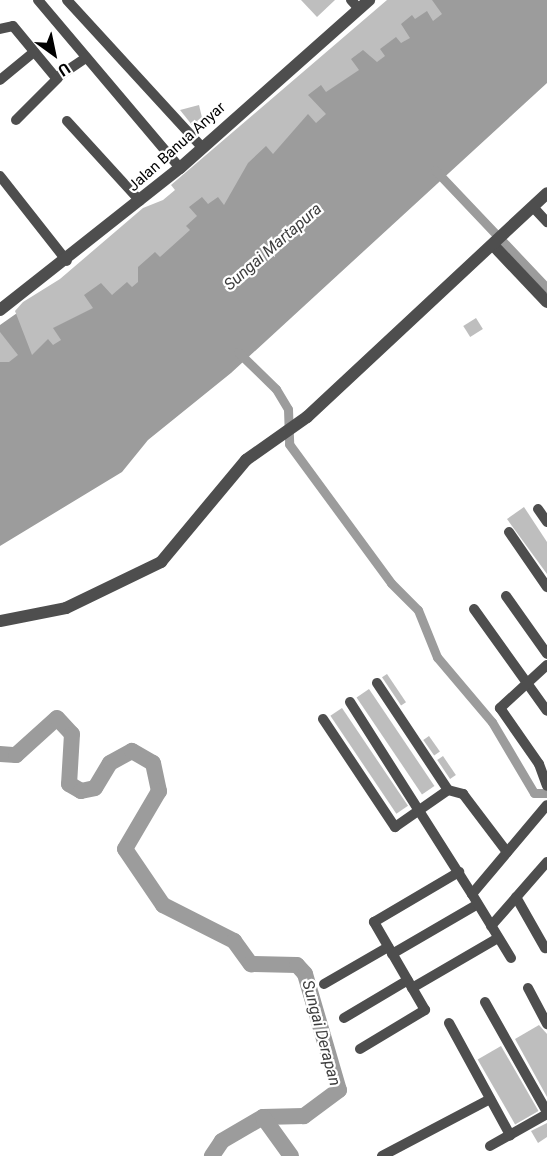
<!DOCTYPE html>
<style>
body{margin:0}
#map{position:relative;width:547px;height:1156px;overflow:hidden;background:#fff;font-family:Roboto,sans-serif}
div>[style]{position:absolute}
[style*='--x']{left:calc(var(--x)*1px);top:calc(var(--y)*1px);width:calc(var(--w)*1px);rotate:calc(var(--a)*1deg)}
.water>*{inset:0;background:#9c9c9c}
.canal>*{height:9px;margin:-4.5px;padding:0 4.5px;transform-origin:4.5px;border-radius:4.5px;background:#9c9c9c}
.river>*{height:16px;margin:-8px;padding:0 8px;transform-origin:8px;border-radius:8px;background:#9c9c9c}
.building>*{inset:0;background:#bebebe;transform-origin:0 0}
.minor>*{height:10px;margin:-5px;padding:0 5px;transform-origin:5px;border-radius:5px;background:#4e4e4e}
.tertiary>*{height:12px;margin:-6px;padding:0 6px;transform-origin:6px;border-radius:6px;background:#4e4e4e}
span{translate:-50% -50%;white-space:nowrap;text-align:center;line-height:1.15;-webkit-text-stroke:4.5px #fff;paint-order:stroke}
.street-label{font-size:15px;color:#000}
.water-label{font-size:16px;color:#3d3d3d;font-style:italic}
.north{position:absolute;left:24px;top:24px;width:60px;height:60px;-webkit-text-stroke:4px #fff;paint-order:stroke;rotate:147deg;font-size:16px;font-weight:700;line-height:24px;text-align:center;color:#000}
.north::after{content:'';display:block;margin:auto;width:21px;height:27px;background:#000;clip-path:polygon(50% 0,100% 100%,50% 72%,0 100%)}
</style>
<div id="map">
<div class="water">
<div style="clip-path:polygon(395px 0,547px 0,547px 83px,231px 373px,148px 440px,122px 472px,0 546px,0 325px,97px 257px,194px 178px)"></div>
</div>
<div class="canal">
<div style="--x:435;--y:170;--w:163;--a:46.5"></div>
<div style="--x:238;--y:352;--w:53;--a:44.2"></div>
<div style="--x:276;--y:389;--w:23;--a:59"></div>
<div style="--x:288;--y:409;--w:35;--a:88"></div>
<div style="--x:289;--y:444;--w:172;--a:53.7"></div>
<div style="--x:391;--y:583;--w:38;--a:45"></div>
<div style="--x:418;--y:610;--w:51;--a:68"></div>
<div style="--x:437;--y:657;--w:85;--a:49.8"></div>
<div style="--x:492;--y:722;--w:82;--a:59.4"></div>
<div style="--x:534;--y:793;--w:13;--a:0"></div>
</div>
<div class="river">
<div style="--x:0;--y:754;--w:16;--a:4"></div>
<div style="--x:16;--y:755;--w:55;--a:-42.1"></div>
<div style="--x:57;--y:718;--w:22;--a:47"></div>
<div style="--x:72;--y:734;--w:50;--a:93.4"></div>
<div style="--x:69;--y:784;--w:14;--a:30"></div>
<div style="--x:81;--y:791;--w:14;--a:-12"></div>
<div style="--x:95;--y:788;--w:29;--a:-59"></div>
<div style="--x:110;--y:763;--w:25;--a:-29"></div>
<div style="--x:132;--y:751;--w:24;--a:30"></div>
<div style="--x:153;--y:763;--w:29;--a:78"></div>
<div style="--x:159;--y:791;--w:67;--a:120.4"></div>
<div style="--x:125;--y:849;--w:68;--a:55.8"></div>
<div style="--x:163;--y:905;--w:80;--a:26.9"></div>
<div style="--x:234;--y:941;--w:29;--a:54"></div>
<div style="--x:251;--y:964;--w:46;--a:1.2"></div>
<div style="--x:297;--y:965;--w:12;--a:48"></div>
<div style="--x:305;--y:974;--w:121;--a:73.7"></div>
<div style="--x:339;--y:1090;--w:44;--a:143.4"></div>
<div style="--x:304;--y:1116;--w:41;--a:178.6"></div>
<div style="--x:263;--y:1117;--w:48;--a:149.7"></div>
<div style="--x:222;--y:1141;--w:18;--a:124"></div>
<div style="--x:263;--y:1117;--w:48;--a:54.3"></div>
</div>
<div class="building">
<div style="clip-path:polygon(301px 0,335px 0,317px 17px)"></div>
<div style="clip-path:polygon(387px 0,432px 0,442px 14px,433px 21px,427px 11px,415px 19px,412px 15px,401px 24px,410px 38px,401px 43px,396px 37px,380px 49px,385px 56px,377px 62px,363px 50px,351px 59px,359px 70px,326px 92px,321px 85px,308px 95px,326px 114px,316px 123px,308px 114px,273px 154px,266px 146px,248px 163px,224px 205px,218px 197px,208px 204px,202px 197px,189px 207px,197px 216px,186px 226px,190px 230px,160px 257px,155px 252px,138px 267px,138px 282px,132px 287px,127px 282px,112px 295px,101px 283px,84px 295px,93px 308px,53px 328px,61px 340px,53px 345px,48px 339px,32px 355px,15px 311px,23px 302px,60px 279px,143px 208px,163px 200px,175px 190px,171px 185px)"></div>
<div style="clip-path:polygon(199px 105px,203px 122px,192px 125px,180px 110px)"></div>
<div style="left:476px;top:318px;width:13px;height:15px;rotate:58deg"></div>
<div style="clip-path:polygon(0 332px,18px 355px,9px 362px,0 362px)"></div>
<div style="clip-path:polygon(524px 507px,547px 542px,547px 574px,507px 519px)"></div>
<div style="left:387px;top:674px;width:34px;height:6px;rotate:56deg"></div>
<div style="left:369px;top:689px;width:117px;height:15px;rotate:56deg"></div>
<div style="left:342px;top:708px;width:118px;height:14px;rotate:56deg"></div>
<div style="left:429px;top:736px;width:19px;height:7px;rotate:55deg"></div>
<div style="left:443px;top:756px;width:23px;height:7px;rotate:56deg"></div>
<div style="clip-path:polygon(539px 1025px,547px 1034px,547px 1097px,515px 1039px)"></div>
<div style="left:501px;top:1046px;width:75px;height:27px;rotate:60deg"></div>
<div style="clip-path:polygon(547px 1123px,547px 1137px,538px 1143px,531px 1131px)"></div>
</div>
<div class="minor">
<div style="--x:38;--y:0;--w:220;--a:49.8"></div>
<div style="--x:67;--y:0;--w:198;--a:47.5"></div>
<div style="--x:351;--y:0;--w:12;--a:48"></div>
<div style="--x:0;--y:29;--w:13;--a:-13"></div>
<div style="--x:13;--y:26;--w:67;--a:50.4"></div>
<div style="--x:56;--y:78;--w:36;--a:-34"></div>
<div style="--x:0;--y:80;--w:44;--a:-39.5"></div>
<div style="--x:16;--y:120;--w:59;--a:-45"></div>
<div style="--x:67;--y:121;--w:108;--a:47.6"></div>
<div style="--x:0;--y:176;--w:108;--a:51.8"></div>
<div style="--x:533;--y:207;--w:21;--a:47"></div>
<div style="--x:538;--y:509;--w:16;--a:55"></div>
<div style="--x:509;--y:532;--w:67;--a:55.4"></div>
<div style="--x:506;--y:596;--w:71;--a:54.7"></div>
<div style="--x:474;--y:609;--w:125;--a:54.4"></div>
<div style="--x:547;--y:665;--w:64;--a:137.5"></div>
<div style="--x:500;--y:708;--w:68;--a:55.1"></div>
<div style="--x:539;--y:764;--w:23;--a:70"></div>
<div style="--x:377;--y:683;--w:128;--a:56.4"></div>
<div style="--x:448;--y:790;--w:16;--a:15"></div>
<div style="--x:463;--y:794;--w:73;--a:52.8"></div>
<div style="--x:350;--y:702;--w:227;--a:57.6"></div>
<div style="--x:323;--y:719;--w:130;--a:56.3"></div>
<div style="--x:395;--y:827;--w:65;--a:-34.9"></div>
<div style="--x:516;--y:897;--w:59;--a:60.4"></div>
<div style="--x:491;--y:926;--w:85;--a:-48.8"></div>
<div style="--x:392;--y:954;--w:99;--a:-30.2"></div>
<div style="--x:511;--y:958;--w:75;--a:-121.4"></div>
<div style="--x:472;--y:894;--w:116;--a:-49.9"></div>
<div style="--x:324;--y:984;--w:74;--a:-30"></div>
<div style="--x:412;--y:988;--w:99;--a:-30.2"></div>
<div style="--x:528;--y:988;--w:41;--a:62.2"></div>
<div style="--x:485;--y:1002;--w:126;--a:60.6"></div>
<div style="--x:344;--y:1018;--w:74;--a:-30.7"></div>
<div style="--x:449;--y:1023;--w:128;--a:61.4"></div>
<div style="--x:360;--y:1049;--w:76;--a:-31"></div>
<div style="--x:425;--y:1010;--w:102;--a:-120.1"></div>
<div style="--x:374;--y:922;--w:99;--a:-30.5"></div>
<div style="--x:490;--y:1146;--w:65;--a:-29.3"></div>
<div style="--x:382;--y:1156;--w:122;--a:-27.8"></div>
</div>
<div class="tertiary">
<div style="--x:494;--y:246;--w:77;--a:46.6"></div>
<div style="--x:0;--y:310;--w:229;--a:-38.3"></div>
<div style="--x:180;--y:168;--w:253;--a:-41.6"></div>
<div style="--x:0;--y:621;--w:67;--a:-11.1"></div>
<div style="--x:66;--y:608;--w:106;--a:-25.8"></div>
<div style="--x:161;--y:562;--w:133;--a:-50.2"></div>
<div style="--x:246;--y:460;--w:75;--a:-35.2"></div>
<div style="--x:307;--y:417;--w:328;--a:-43"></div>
</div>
<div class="street-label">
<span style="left:177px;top:147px;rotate:-42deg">Jalan Banua Anyar</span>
</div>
<div class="water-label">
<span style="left:273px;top:247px;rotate:-41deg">Sungai Martapura</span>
<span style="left:321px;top:1033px;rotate:75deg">Sungai Derapan</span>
</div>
<div class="north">U</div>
</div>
